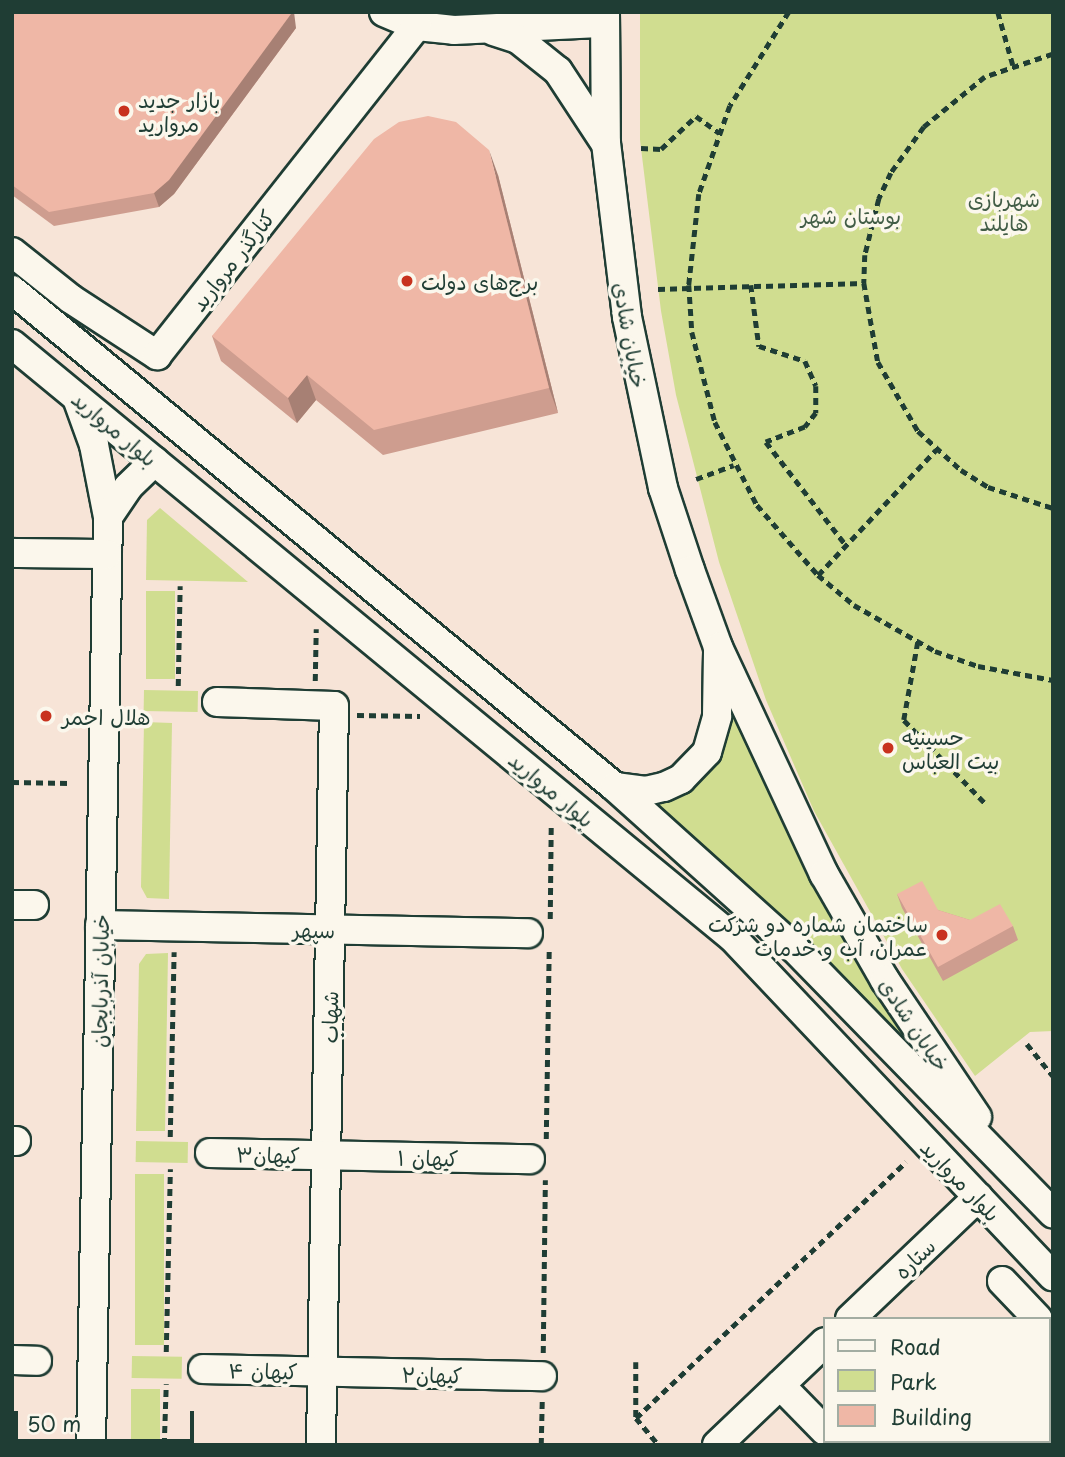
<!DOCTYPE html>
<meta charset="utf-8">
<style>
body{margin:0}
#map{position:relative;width:1065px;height:1457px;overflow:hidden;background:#f7e4d7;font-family:"Playpen Sans","Playpen Sans Arabic",sans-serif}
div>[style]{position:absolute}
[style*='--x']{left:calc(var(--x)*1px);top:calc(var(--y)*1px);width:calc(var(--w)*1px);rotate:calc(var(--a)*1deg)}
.green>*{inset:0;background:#d0dd90;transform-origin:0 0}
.path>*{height:4.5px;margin-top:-2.25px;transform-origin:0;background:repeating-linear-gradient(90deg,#1f3d34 0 7px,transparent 0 12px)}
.roads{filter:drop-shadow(2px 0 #1f3d34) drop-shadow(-2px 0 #1f3d34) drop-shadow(0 2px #1f3d34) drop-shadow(0 -2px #1f3d34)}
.minor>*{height:28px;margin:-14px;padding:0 14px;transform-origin:14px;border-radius:14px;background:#fbf7ec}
.wall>*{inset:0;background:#ce9d8f}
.shaded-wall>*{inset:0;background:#a78074}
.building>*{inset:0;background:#efb7a6}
.dots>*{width:19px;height:19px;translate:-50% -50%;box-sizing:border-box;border:4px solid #fbf7ec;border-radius:50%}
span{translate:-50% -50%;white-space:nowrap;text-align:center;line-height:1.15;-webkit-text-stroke:7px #fbf7ec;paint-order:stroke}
.poi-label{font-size:21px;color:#1f3d34}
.left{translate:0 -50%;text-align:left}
.right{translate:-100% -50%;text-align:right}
.park-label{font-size:21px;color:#425d46}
.street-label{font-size:21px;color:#1f3d34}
.frame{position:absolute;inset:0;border:14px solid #1f3d34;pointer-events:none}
.legend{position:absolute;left:823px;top:1317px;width:228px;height:126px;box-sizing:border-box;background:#fbf7ec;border:2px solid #a3ada2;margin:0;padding:9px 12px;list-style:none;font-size:21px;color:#1f3d34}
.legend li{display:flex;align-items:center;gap:14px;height:35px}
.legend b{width:35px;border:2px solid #a3ada2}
.scale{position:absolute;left:14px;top:1411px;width:180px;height:32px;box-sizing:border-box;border:4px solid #1f3d34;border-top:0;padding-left:9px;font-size:21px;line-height:24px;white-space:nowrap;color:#1f3d34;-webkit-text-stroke:5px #fbf7ec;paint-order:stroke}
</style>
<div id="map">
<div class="green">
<div style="clip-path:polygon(640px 12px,1053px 12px,1053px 1031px,1030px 1032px,975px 1076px,902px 969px,814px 811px,766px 700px,719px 562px,676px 395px,661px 311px,640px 140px)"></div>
<div style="clip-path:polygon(160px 508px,248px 582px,146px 580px,147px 520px)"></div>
<div style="left:146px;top:591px;width:29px;height:88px"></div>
<div style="left:144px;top:690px;width:54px;height:21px;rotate:1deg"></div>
<div style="clip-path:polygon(736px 712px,785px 825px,842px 934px,944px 1089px,646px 804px,688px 790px,705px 776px,718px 758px)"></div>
<div style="clip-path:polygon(144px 722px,172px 723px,169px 899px,147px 898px,141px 887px)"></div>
<div style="clip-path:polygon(168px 953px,165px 1131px,136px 1131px,139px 964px,146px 954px)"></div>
<div style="left:136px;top:1141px;width:52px;height:21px;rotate:1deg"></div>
<div style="left:135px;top:1174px;width:29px;height:171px"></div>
<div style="left:132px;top:1356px;width:50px;height:22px;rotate:1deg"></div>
<div style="left:131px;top:1389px;width:29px;height:56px"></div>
</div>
<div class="path">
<div style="--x:789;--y:12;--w:111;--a:122.1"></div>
<div style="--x:730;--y:106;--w:93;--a:109.4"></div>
<div style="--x:699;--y:194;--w:92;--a:96.3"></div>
<div style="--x:689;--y:285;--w:47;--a:86.3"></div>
<div style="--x:692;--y:332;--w:93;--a:75.7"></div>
<div style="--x:715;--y:422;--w:93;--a:63.2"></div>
<div style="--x:757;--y:505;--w:93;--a:48.9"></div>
<div style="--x:818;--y:575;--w:47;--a:39.8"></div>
<div style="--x:854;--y:605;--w:93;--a:29.6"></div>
<div style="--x:935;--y:651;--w:46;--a:19.2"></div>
<div style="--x:978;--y:666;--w:76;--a:10.6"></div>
<div style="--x:998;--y:12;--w:55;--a:74.2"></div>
<div style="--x:1053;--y:54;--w:72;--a:161.3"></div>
<div style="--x:985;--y:77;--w:79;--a:140.7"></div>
<div style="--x:924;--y:127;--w:57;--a:125.7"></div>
<div style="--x:891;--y:173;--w:29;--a:115"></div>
<div style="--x:879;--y:199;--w:58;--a:104"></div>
<div style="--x:865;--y:255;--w:28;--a:92"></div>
<div style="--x:864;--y:283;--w:80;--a:80"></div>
<div style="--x:878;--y:362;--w:80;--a:59.9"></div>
<div style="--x:918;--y:431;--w:58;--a:42.2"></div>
<div style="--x:961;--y:470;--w:32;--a:32"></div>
<div style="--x:988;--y:487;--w:68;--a:17.9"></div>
<div style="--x:641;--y:148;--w:20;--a:3"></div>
<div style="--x:661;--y:149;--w:48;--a:-43.3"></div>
<div style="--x:696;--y:116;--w:29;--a:36"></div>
<div style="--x:751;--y:285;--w:62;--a:82.5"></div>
<div style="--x:759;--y:346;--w:48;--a:18.1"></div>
<div style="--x:805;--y:361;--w:27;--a:66"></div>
<div style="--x:816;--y:386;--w:27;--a:90"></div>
<div style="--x:816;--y:413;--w:18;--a:128"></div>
<div style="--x:805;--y:427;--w:42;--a:159"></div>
<div style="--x:766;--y:442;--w:130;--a:52.2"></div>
<div style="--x:658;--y:289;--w:206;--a:-1.7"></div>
<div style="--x:696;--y:479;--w:40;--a:-20.2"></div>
<div style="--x:818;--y:575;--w:172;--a:-46.7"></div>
<div style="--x:918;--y:642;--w:79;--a:100.2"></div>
<div style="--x:904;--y:720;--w:115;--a:45.7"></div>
<div style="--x:315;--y:681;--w:52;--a:-88.9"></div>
<div style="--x:178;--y:686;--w:100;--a:-88.9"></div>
<div style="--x:357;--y:715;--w:63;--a:0.9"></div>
<div style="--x:12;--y:782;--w:57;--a:1"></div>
<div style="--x:550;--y:919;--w:93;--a:-89.4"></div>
<div style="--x:1027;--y:1044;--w:41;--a:50.9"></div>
<div style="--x:170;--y:1137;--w:185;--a:-88.8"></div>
<div style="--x:546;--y:1139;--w:190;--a:-89.1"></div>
<div style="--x:166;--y:1352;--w:183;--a:-88.7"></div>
<div style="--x:543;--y:1353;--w:173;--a:-89.3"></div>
<div style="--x:636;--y:1362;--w:56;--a:90"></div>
<div style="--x:636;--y:1418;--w:35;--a:50"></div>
<div style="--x:636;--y:1418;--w:372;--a:-43.5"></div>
<div style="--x:164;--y:1445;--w:61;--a:-88.1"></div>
<div style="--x:541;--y:1445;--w:45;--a:-88.7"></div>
</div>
<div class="roads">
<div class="minor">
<div style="--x:384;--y:12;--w:36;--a:23"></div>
<div style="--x:417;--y:26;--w:37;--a:6"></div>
<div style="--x:454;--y:30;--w:151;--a:-2.7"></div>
<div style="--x:605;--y:12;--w:131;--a:89.6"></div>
<div style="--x:606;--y:143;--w:175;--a:83.1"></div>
<div style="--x:627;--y:317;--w:175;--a:78.1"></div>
<div style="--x:663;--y:488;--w:86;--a:71.8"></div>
<div style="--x:690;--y:570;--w:82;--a:70"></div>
<div style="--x:718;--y:647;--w:251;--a:65"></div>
<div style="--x:824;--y:874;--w:122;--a:60.1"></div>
<div style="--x:885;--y:980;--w:165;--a:56.1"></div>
<div style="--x:493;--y:31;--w:26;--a:18"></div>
<div style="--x:518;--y:39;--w:51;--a:38.7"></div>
<div style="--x:558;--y:71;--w:84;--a:56.7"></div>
<div style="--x:12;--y:252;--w:75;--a:38.5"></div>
<div style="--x:71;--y:299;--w:103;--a:33.1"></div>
<div style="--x:157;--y:355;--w:419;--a:-51.7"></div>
<div style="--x:12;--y:290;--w:781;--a:39.5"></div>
<div style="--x:615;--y:787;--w:241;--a:42"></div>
<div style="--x:794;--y:948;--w:371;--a:45.7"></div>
<div style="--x:12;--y:344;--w:933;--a:39.48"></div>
<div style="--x:732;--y:937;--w:467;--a:46.6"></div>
<div style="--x:77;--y:398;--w:50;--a:70.1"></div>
<div style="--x:94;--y:445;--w:73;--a:79"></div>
<div style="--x:108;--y:517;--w:928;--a:91.05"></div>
<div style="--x:108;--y:517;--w:36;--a:-56"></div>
<div style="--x:128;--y:487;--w:37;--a:-44"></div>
<div style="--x:12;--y:553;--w:95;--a:0.6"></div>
<div style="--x:217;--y:702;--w:117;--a:2"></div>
<div style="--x:334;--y:706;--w:739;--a:91.01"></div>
<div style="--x:615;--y:787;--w:31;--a:7"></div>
<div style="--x:646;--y:791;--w:18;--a:-13"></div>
<div style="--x:664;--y:787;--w:19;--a:-25"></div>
<div style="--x:681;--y:779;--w:37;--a:-46"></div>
<div style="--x:707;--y:752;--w:37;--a:-74"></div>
<div style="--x:717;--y:716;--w:66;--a:-89.1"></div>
<div style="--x:12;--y:905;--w:22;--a:0"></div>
<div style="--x:100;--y:925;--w:428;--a:1.1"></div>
<div style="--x:12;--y:1141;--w:4;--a:0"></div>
<div style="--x:210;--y:1153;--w:320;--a:1.1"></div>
<div style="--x:1002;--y:1281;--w:52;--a:46.5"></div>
<div style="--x:850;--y:1319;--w:177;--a:-43.6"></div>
<div style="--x:12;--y:1360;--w:25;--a:2"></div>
<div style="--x:203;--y:1369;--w:339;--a:1.2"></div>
<div style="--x:780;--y:1385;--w:64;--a:45.6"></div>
<div style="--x:717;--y:1445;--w:149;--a:-43.6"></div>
</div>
</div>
<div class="wall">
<div style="clip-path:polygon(12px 12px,296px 28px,174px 194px,159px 207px,54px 226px,12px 195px)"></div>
<div style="clip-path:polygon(498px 175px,558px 413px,383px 455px,316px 400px,297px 423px,221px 361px,212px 336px)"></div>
<div style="clip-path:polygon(897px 894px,938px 910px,970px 920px,1013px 926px,1018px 940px,943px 981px,902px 908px)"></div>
</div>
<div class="shaded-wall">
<div style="clip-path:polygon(291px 12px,294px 12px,296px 28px,174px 194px,159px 207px,154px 193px)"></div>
<div style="clip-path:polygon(489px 150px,498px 175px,558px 413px,549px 388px)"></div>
<div style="clip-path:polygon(307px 375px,316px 400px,297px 423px,288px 398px)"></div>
</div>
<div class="building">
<div style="clip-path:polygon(12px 12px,291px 12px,291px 14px,169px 180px,154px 193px,49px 212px,12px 185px)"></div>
<div style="clip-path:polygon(428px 116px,456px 122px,489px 150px,549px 388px,374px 430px,307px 375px,288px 398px,212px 336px,374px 139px,399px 122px)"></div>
<div style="clip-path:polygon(922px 881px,938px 910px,970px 920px,1000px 904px,1013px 926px,938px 967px,897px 894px)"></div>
</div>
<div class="dots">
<div style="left:124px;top:111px;background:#c8321e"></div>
<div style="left:407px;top:281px;background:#c8321e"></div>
<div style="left:46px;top:716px;background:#c8321e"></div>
<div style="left:888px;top:748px;background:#c8321e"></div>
<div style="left:942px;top:935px;background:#c8321e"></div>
</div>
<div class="poi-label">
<span class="left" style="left:138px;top:111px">بازار جدید<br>مروارید</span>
<span class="left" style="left:421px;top:281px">برج‌های دولت</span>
<span class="left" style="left:62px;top:716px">هلال احمر</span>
<span class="left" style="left:902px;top:748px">حسینیه<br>بیت العباس</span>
<span class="right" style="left:928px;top:935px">ساختمان شماره دو شرکت<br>عمران، آب و خدمات</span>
</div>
<div class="park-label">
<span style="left:1004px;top:210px">شهربازی<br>هایلند</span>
<span style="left:851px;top:215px">بوستان شهر</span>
</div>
<div class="street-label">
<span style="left:232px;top:260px;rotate:-52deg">کنارگذر مروارید</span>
<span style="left:631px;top:335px;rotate:80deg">خیابان شادی</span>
<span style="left:115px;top:428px;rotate:40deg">بلوار مروارید</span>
<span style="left:552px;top:789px;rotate:40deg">بلوار مروارید</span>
<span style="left:314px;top:929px;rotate:1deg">سپهر</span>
<span style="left:99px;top:981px;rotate:-89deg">خیابان آذربایجان</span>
<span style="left:329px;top:1017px;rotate:-89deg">شهاب</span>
<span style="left:915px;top:1024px;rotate:56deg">خیابان شادی</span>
<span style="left:268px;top:1154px;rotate:1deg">کیهان۳</span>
<span style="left:428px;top:1157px;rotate:1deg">کیهان ۱</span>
<span style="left:961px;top:1180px;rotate:46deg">بلوار مروارید</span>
<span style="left:914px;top:1258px;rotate:-44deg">ستاره</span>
<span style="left:263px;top:1370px;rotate:1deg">کیهان ۴</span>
<span style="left:432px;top:1374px;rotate:1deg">کیهان۲</span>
</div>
<div class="frame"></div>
<ul class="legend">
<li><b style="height:9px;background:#fbf7ec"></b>Road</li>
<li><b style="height:19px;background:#d0dd90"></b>Park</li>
<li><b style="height:19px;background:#efb7a6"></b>Building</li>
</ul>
<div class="scale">50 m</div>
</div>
